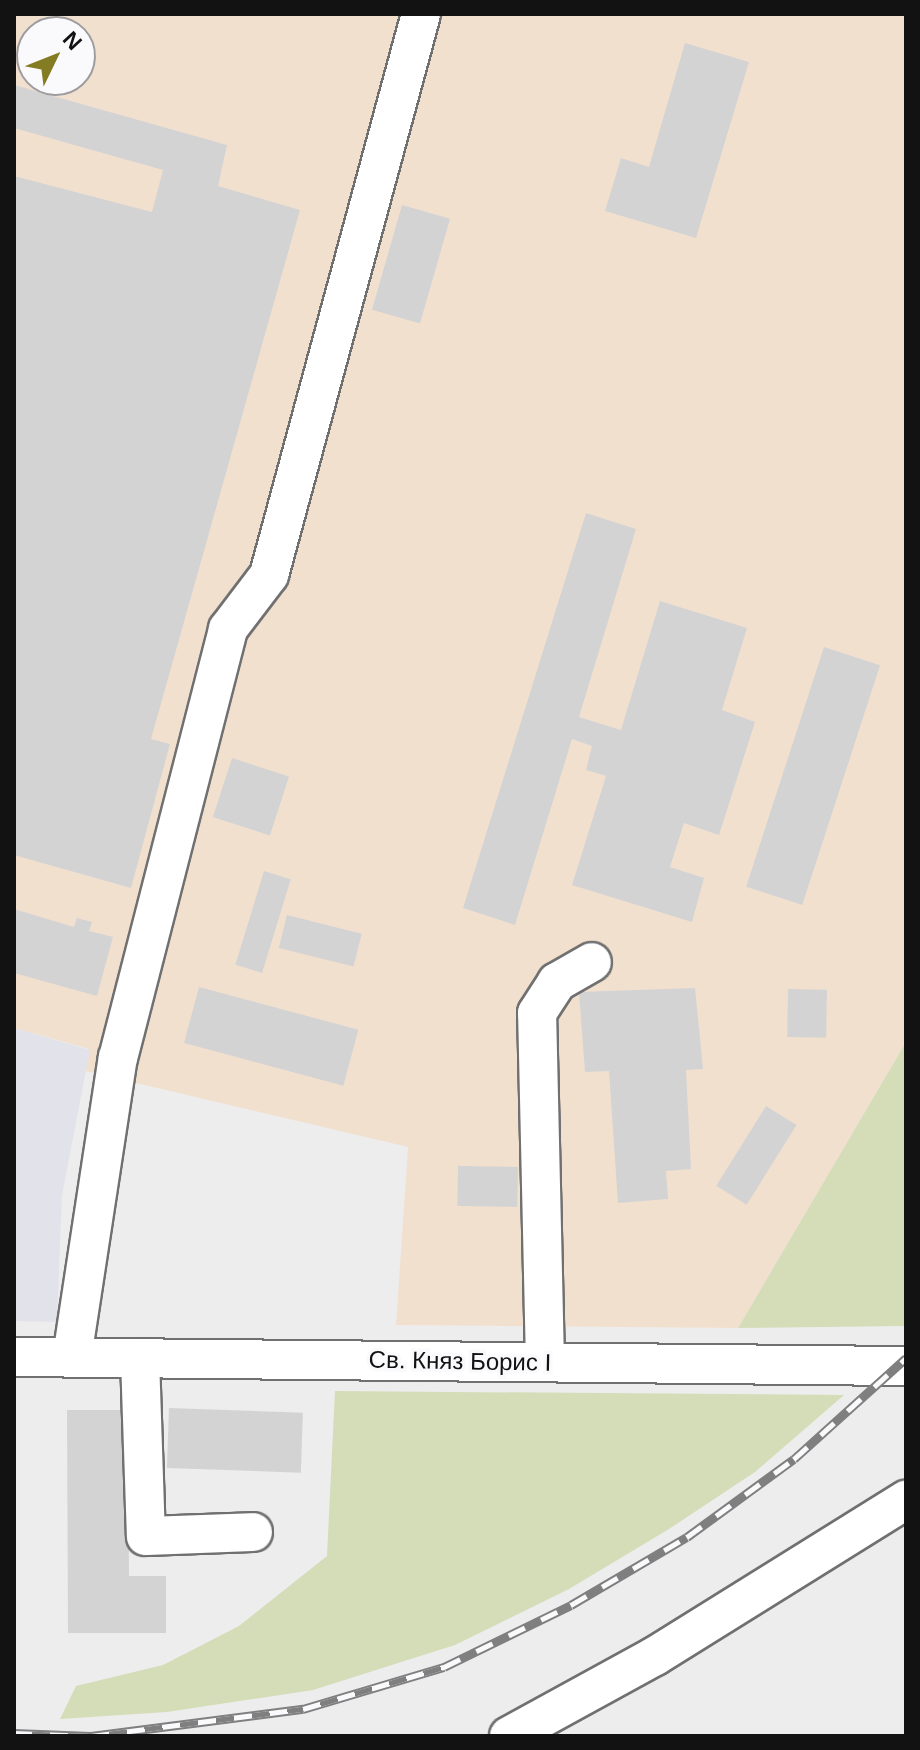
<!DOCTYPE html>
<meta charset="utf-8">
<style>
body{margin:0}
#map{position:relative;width:920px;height:1750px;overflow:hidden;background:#ededee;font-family:Helvetica,sans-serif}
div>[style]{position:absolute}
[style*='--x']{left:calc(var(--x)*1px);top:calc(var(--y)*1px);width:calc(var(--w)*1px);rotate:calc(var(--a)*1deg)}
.industrial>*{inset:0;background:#f2e0cf}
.built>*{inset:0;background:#e2e2ea}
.green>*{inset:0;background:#d4ddb7}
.building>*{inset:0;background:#d3d3d4;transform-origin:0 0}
.roads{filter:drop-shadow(2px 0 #707071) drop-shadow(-2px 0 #707071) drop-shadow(0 2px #707071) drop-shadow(0 -2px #707071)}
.minor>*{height:38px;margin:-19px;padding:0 19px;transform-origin:19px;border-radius:19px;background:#fff}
.rail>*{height:9px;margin-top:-4.5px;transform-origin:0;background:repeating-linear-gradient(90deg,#fafafc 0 18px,#7f7f80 0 36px);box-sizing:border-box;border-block:2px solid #7f7f80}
span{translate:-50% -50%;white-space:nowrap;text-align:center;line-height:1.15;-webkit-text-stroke:7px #fafafc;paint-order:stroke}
.street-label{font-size:24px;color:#121213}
.frame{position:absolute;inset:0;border:16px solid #121213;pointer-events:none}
.north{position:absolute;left:16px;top:16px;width:80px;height:80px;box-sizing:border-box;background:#fafafc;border:2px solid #9d9d9f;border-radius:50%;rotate:47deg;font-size:22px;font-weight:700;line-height:32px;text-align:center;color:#121213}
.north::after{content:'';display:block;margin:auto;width:28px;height:36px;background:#847c22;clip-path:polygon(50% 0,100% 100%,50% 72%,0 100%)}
</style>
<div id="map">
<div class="industrial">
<div style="clip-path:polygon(evenodd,14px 14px,906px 14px,906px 1042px,738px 1328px,396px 1325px,408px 1147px,85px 1071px,89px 1049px,14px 1028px,14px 14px,32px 32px,80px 32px,80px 80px,32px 80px,32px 32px)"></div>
</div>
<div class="built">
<div style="clip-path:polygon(14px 1028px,90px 1050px,62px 1195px,57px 1322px,14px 1321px)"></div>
</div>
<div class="green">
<div style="clip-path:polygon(906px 1042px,906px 1326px,738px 1328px)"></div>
<div style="clip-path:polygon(335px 1391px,844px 1395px,755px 1472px,669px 1529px,569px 1589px,455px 1645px,313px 1690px,167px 1712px,60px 1719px,76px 1686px,163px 1665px,239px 1626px,327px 1556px)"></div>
</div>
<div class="building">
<div style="clip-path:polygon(685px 43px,749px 62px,696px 238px,605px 211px,621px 158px,649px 167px)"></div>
<div style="clip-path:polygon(14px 85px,227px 145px,218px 186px,300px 210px,151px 739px,170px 744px,131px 888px,14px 855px,14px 176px,152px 212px,163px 170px,14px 128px)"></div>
<div style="left:402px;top:205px;width:50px;height:109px;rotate:16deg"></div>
<div style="clip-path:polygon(586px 513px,636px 529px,579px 717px,621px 730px,660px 601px,747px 628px,722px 710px,755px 722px,719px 835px,684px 823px,670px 867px,704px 878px,692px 922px,572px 885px,606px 776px,586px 770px,592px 746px,572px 739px,515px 925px,463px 908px)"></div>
<div style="left:824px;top:647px;width:59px;height:252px;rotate:18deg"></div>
<div style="left:232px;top:758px;width:60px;height:62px;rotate:18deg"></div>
<div style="left:264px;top:871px;width:28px;height:98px;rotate:17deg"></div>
<div style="clip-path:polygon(14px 909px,74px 927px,77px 918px,92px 922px,89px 931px,113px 937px,97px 996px,14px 973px)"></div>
<div style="left:287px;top:915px;width:77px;height:34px;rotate:14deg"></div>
<div style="left:199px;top:987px;width:165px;height:58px;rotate:15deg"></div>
<div style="clip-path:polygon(695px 988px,703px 1069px,686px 1070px,691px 1169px,666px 1171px,668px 1199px,618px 1203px,609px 1071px,585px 1072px,579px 992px)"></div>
<div style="left:788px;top:989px;width:39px;height:48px;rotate:1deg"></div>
<div style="left:766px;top:1106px;width:36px;height:94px;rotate:32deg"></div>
<div style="left:518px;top:1167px;width:40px;height:60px;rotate:91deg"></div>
<div style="left:169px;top:1408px;width:134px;height:60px;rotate:2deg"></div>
<div style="clip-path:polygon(67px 1410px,128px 1410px,129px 1576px,166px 1576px,166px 1633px,68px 1633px)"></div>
</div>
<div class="roads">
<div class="minor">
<div style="--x:14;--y:1357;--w:892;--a:0.58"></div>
<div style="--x:72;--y:1357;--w:303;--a:-81.3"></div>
<div style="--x:118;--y:1058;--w:443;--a:-75.6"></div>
<div style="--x:228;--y:629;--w:68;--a:-52.8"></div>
<div style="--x:269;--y:575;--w:581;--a:-74.84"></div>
<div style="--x:140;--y:1358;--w:178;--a:88.1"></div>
<div style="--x:146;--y:1536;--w:107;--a:-2.1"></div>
<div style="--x:545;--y:1362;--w:349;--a:-91.3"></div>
<div style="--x:537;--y:1013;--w:37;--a:-57"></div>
<div style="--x:557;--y:982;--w:40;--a:-29.7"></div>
<div style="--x:509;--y:1736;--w:166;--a:-28.7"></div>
<div style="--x:655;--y:1656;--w:296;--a:-31.9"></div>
</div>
</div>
<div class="rail">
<div style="--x:14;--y:1733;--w:77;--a:2.2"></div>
<div style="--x:91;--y:1736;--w:214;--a:-7.3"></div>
<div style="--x:303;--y:1709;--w:147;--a:-16.6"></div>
<div style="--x:444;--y:1667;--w:141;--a:-26"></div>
<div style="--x:571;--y:1605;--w:134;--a:-30.4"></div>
<div style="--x:687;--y:1537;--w:132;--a:-36.1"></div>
<div style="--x:794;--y:1459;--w:151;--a:-42"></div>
</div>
<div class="street-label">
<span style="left:460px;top:1361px;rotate:1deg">Св. Княз Борис I</span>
</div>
<div class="frame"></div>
<div class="north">N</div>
</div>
